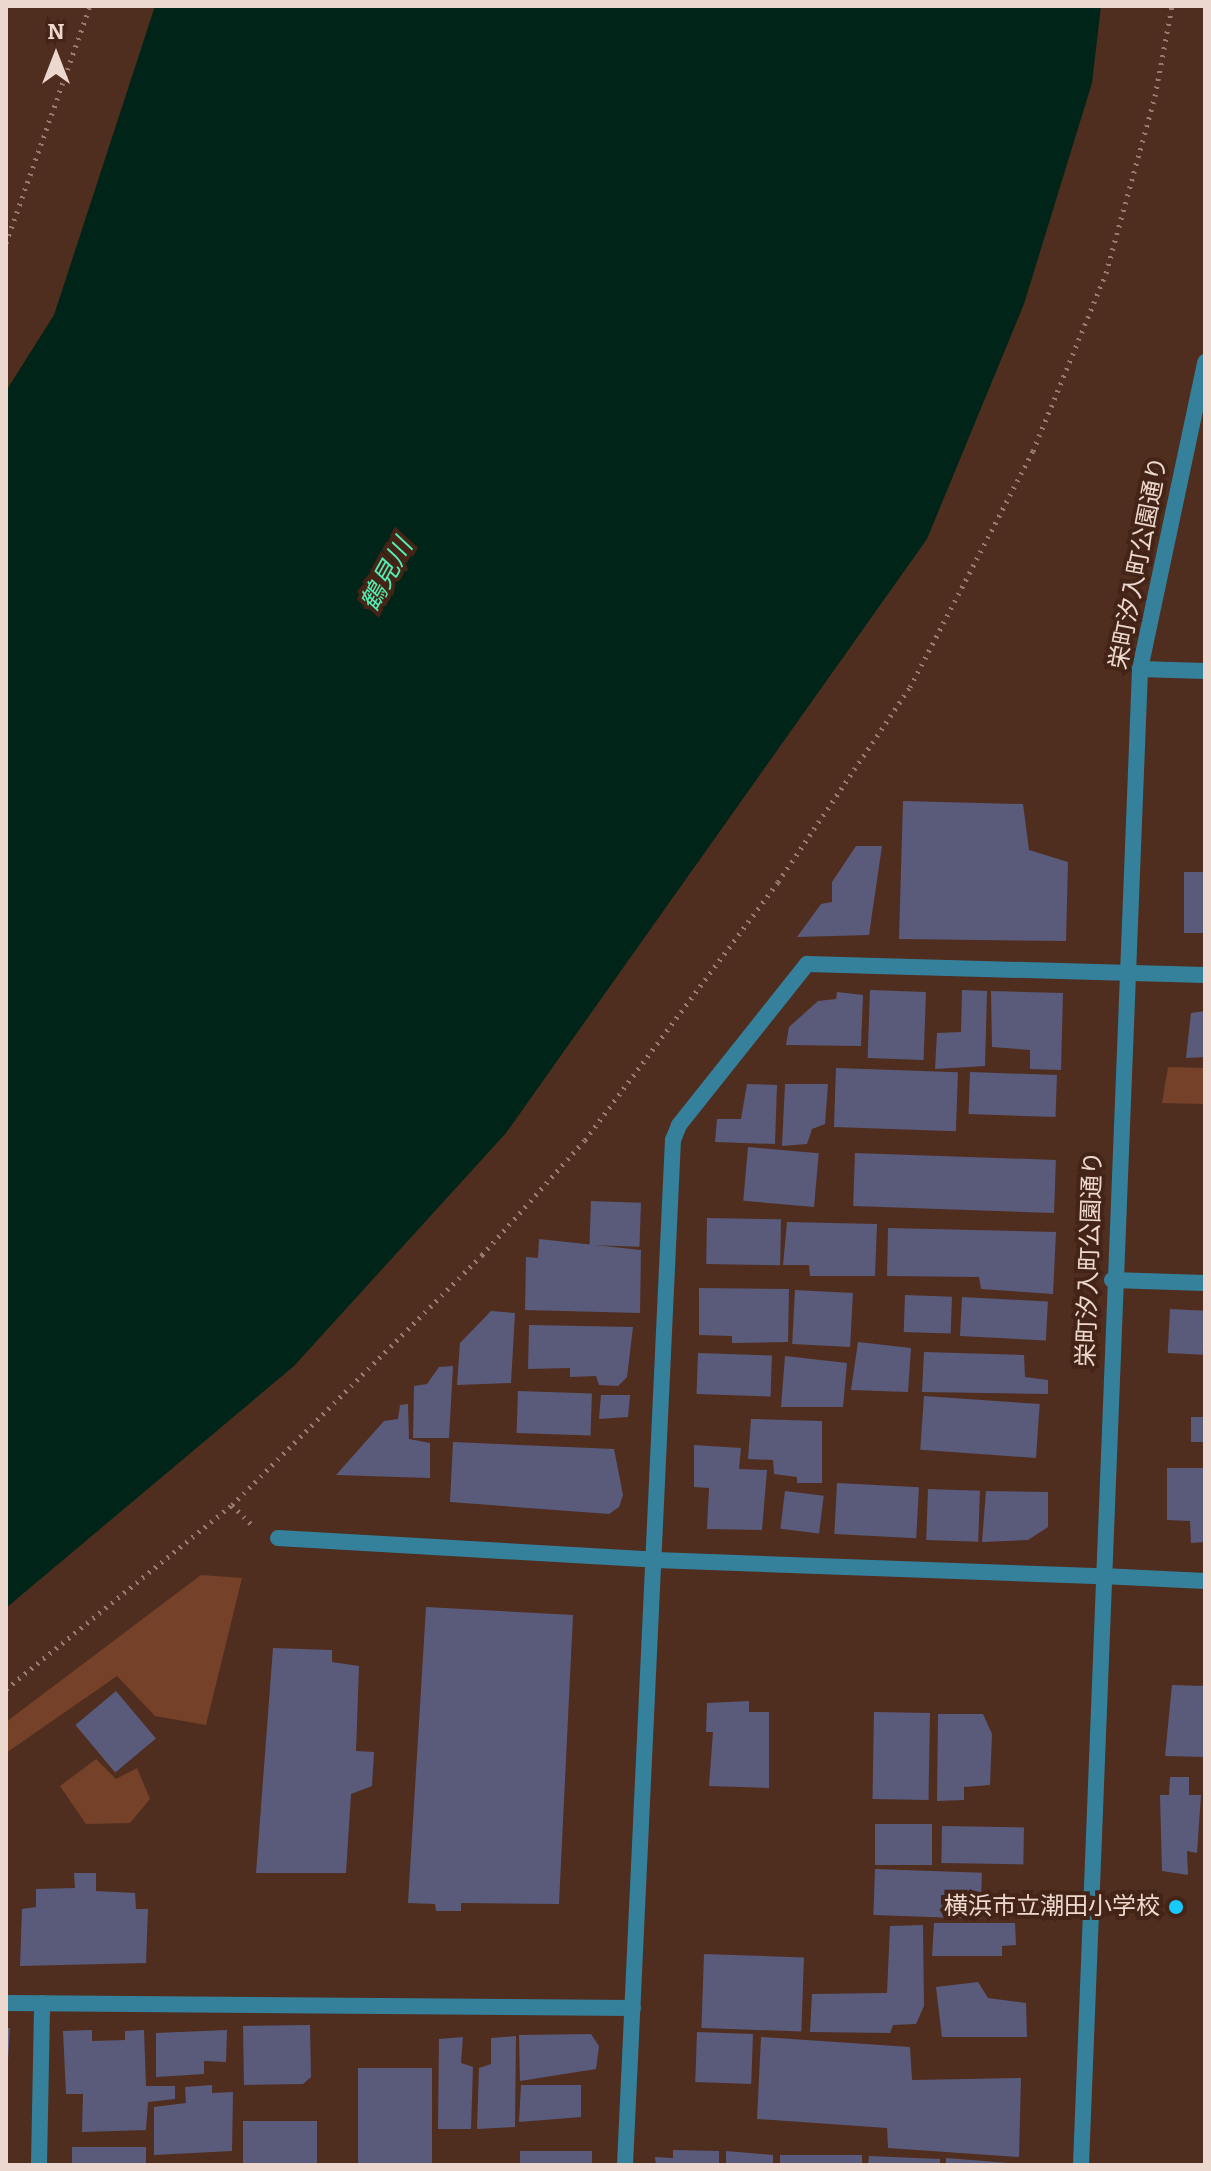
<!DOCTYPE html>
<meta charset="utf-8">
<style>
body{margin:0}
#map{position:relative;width:1211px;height:2171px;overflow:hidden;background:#4f2e20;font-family:Bitter,"Noto Sans JP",serif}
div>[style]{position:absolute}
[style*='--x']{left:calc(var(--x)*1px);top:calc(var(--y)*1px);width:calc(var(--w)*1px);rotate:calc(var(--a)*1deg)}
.green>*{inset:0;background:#764129}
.water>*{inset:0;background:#002417}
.building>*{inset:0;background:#5a5a7b;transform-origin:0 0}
.path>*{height:5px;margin-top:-2.5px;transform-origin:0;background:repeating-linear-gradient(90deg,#967b6f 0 2px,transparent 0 8px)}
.service>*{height:16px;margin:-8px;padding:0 8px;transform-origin:8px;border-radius:8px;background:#35819c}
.minor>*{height:16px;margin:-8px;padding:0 8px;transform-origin:8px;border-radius:8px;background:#35819c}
.tertiary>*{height:16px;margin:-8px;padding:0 8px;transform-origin:8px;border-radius:8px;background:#35819c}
.dots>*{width:22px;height:22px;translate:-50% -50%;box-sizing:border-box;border:4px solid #442416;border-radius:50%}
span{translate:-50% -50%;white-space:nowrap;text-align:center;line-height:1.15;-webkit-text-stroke:8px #442416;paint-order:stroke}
.street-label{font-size:24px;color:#edd8cf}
.poi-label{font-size:24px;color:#edd8cf}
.right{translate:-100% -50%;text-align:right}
.water-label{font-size:26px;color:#4fefb4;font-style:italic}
.frame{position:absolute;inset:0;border:8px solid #edd8cf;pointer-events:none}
.north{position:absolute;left:16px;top:16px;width:80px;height:80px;-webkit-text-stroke:6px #442416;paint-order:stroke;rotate:0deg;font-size:22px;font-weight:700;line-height:32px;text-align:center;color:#edd8cf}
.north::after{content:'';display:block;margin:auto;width:28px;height:36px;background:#edd8cf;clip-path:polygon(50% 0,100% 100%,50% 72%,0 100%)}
</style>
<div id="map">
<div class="green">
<div style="clip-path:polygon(1168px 1067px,1205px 1068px,1205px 1104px,1162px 1103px)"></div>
<div style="clip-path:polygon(201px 1575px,242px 1578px,206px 1725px,155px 1716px,117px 1676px,6px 1753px,6px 1722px)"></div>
<div style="clip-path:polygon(96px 1759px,116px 1779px,137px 1768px,150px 1799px,130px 1823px,86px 1824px,60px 1786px)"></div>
</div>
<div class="water">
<div style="clip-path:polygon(155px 6px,1101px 6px,1092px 83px,1024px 304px,927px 539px,506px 1133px,294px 1366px,6px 1608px,6px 391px,54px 315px)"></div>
</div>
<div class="building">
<div style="clip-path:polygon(903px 801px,1023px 804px,1029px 850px,1068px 862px,1066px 941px,899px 939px)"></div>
<div style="clip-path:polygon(856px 846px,882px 846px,869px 935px,797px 937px,821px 904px,832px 902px,832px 882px)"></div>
<div style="left:1184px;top:872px;width:21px;height:61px"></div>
<div style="left:870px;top:990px;width:56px;height:68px;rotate:2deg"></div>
<div style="clip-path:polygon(962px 990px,987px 991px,985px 1066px,935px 1069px,937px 1033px,961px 1032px)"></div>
<div style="clip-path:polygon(991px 991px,1063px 993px,1061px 1070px,1030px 1069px,1030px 1050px,992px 1047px)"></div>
<div style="clip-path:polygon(837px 992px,863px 995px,861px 1046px,786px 1045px,789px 1027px,818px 1001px,836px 999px)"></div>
<div style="clip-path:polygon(1205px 1011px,1205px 1057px,1186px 1058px,1191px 1013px)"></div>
<div style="left:836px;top:1068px;width:122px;height:59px;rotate:2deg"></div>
<div style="left:970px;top:1072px;width:87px;height:42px;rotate:2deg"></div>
<div style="clip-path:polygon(747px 1084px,777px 1085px,775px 1144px,715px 1142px,717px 1119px,741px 1119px)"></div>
<div style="clip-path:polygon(785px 1084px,828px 1084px,825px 1124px,812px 1129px,807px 1144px,782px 1146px)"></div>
<div style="left:748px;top:1147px;width:71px;height:54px;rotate:5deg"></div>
<div style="left:855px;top:1153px;width:201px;height:53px;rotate:2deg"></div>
<div style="left:591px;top:1201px;width:50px;height:44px;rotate:2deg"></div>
<div style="left:707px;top:1218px;width:74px;height:46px;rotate:1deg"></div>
<div style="clip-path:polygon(787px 1222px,877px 1224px,875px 1276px,810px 1276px,809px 1265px,783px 1265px)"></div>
<div style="clip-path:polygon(888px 1228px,1056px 1232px,1053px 1294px,981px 1289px,979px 1277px,887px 1276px)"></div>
<div style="clip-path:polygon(539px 1239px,641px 1250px,640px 1313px,525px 1310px,526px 1257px,538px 1258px)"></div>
<div style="clip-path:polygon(699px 1288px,789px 1289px,788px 1342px,732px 1343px,732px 1336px,699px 1335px)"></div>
<div style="left:795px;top:1290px;width:58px;height:54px;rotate:3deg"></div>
<div style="left:905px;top:1295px;width:47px;height:37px;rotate:2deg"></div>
<div style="left:962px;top:1297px;width:86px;height:39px;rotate:3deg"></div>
<div style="left:1170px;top:1309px;width:35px;height:44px;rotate:3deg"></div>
<div style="clip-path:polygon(491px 1311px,515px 1313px,511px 1383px,457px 1385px,460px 1343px)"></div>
<div style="clip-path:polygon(529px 1325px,633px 1327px,627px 1377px,618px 1386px,599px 1385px,596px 1376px,570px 1377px,570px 1368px,528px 1369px)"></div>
<div style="clip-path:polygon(858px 1342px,911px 1348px,908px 1392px,851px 1390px)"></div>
<div style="clip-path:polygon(924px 1352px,1024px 1355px,1025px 1377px,1048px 1380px,1048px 1394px,922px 1392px)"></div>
<div style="left:698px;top:1353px;width:74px;height:41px;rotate:2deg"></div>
<div style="clip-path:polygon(785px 1356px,847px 1363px,843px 1407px,781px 1407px)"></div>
<div style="clip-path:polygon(453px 1366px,449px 1438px,413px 1438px,414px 1386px,427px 1384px,439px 1367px)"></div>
<div style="left:518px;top:1391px;width:74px;height:42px;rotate:2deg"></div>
<div style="clip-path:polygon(601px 1395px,630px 1395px,628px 1417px,599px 1419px)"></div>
<div style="left:924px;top:1396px;width:116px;height:54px;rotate:4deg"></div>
<div style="clip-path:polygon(408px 1404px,409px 1439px,430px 1443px,430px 1478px,336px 1475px,384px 1421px,398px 1419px,400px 1405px)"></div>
<div style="left:1191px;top:1417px;width:14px;height:25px"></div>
<div style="clip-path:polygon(751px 1419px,822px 1421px,822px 1483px,797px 1483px,797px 1477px,774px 1474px,773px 1460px,748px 1459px)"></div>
<div style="clip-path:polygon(453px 1442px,614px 1449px,623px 1495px,619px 1507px,609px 1514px,450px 1502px)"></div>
<div style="clip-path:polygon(694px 1445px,741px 1448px,739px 1469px,767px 1470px,762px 1530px,707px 1529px,709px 1488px,694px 1487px)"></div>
<div style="clip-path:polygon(1167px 1468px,1205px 1468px,1205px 1542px,1191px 1543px,1190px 1521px,1167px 1520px)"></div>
<div style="left:837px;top:1483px;width:82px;height:51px;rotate:3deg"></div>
<div style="left:928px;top:1489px;width:52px;height:51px;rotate:2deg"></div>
<div style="left:785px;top:1491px;width:39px;height:38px;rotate:7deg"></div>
<div style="clip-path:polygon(986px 1491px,1048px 1492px,1048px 1527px,1028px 1540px,982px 1542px)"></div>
<div style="clip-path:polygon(426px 1607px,573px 1615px,559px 1904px,461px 1903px,461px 1911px,436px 1911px,435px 1904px,408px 1903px)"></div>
<div style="clip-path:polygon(273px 1648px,332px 1650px,332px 1662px,359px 1666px,356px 1751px,374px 1752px,372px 1786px,351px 1794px,346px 1873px,256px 1873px)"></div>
<div style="clip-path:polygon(1172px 1685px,1205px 1686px,1205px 1757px,1165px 1756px)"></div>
<div style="left:116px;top:1691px;width:62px;height:53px;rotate:50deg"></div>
<div style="clip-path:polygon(749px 1701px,749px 1712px,769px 1712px,769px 1788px,709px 1786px,713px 1732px,706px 1732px,707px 1703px)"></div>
<div style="left:874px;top:1712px;width:56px;height:87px;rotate:1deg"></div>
<div style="clip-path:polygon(938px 1714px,983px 1714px,992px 1734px,990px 1785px,964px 1787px,964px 1800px,937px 1801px)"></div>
<div style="clip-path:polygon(1170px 1777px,1189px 1777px,1189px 1795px,1201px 1795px,1197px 1853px,1187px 1851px,1188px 1875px,1162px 1871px,1160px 1795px,1169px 1795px)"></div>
<div style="left:875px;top:1824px;width:57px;height:41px"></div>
<div style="left:942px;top:1826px;width:82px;height:37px;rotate:1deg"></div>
<div style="left:875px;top:1869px;width:107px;height:46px;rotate:2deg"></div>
<div style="clip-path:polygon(74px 1873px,96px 1873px,96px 1891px,135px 1893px,136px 1909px,148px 1909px,146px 1963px,20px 1966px,22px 1909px,36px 1907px,36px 1889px,75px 1888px)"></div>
<div style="clip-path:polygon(934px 1923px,1015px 1923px,1016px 1945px,1002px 1946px,1002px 1956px,932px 1956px)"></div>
<div style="clip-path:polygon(923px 1925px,924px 2006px,916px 2024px,893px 2025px,890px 2033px,810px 2032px,812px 1994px,887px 1993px,890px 1926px)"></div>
<div style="left:704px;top:1954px;width:100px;height:74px;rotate:2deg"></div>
<div style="clip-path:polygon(978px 1982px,988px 1998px,1026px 2003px,1027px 2037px,942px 2037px,936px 1987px)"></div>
<div style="clip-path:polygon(310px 2025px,311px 2077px,303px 2084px,244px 2085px,243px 2026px)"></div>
<div style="clip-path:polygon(6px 2028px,10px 2028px,6px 2092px)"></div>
<div style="clip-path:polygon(92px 2030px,92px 2041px,125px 2040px,125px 2031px,144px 2030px,146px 2086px,175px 2086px,175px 2099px,148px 2102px,146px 2130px,82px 2132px,83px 2094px,66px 2094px,63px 2031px)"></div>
<div style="clip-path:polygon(227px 2030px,226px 2062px,204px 2061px,204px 2074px,156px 2077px,156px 2033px)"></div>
<div style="left:697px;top:2032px;width:56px;height:50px;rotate:2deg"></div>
<div style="clip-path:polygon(591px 2034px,599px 2046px,596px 2069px,520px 2081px,519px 2035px)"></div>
<div style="clip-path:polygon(516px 2036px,515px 2127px,477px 2129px,479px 2068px,491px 2064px,491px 2038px)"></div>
<div style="clip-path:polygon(463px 2037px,461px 2063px,473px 2067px,471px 2129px,438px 2129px,439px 2039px)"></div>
<div style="clip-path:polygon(761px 2037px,910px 2047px,912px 2080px,1021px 2078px,1019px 2157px,888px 2148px,887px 2128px,757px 2119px)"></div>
<div style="left:358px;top:2068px;width:74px;height:97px"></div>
<div style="clip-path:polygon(212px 2085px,212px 2093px,233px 2092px,232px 2151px,154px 2155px,154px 2107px,186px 2103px,185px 2087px)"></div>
<div style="clip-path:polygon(521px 2085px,581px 2085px,581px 2117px,519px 2122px)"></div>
<div style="left:243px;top:2121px;width:74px;height:44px"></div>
<div style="left:146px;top:2147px;width:18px;height:74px;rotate:90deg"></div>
<div style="clip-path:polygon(673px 2150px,719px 2151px,719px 2165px,656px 2165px,655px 2157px,673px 2158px)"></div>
<div style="left:520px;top:2151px;width:72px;height:14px"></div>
<div style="clip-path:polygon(726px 2151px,773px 2155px,773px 2165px,726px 2165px)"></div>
<div style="left:780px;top:2155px;width:82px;height:10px"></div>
<div style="clip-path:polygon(869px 2156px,940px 2159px,940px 2165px,868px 2165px)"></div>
<div style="clip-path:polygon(946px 2158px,1009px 2163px,1009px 2165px,946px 2165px)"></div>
</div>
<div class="path">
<div style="--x:6;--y:243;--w:251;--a:-70.5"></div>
<div style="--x:232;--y:1505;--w:27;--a:45"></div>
<div style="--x:6;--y:1689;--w:291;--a:-39.2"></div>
<div style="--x:232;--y:1505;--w:354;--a:-45"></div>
<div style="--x:482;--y:1255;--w:154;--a:-48.2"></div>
<div style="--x:585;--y:1140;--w:322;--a:-53.2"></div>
<div style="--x:778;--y:882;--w:235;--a:-55.9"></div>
<div style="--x:910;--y:687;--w:266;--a:-62.5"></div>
<div style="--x:1033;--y:451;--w:192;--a:-67.7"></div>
<div style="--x:1106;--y:273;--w:184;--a:-74.5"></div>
<div style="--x:1155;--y:96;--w:92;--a:-79.3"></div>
</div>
<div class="service">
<div style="--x:278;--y:1538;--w:379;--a:3.3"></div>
</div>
<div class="minor">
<div style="--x:1140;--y:669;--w:65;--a:1.8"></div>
<div style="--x:1112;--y:1280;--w:93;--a:1.8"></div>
<div style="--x:656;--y:1560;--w:446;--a:2.1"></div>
<div style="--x:6;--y:2003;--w:627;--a:0.46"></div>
<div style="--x:39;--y:2165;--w:162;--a:-88.9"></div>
<div style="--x:625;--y:2165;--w:1026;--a:-87.32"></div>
<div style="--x:673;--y:1140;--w:16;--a:-68"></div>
<div style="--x:679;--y:1125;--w:206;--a:-51.5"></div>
<div style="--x:807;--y:964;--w:398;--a:1.6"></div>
</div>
<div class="tertiary">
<div style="--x:1102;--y:1576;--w:103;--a:2.8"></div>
<div style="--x:1081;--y:2165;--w:1497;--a:-87.74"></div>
<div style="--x:1140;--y:669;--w:314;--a:-78"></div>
</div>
<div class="dots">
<div style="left:1176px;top:1907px;background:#16cafb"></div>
</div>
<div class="street-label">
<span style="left:1139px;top:563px;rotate:-79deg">栄町汐入町公園通り</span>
<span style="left:1090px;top:1259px;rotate:-88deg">栄町汐入町公園通り</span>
</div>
<div class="poi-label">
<span class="right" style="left:1160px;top:1907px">横浜市立潮田小学校</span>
</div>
<div class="water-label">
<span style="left:387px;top:575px;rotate:-61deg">鶴見川</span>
</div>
<div class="frame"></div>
<div class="north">N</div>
</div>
